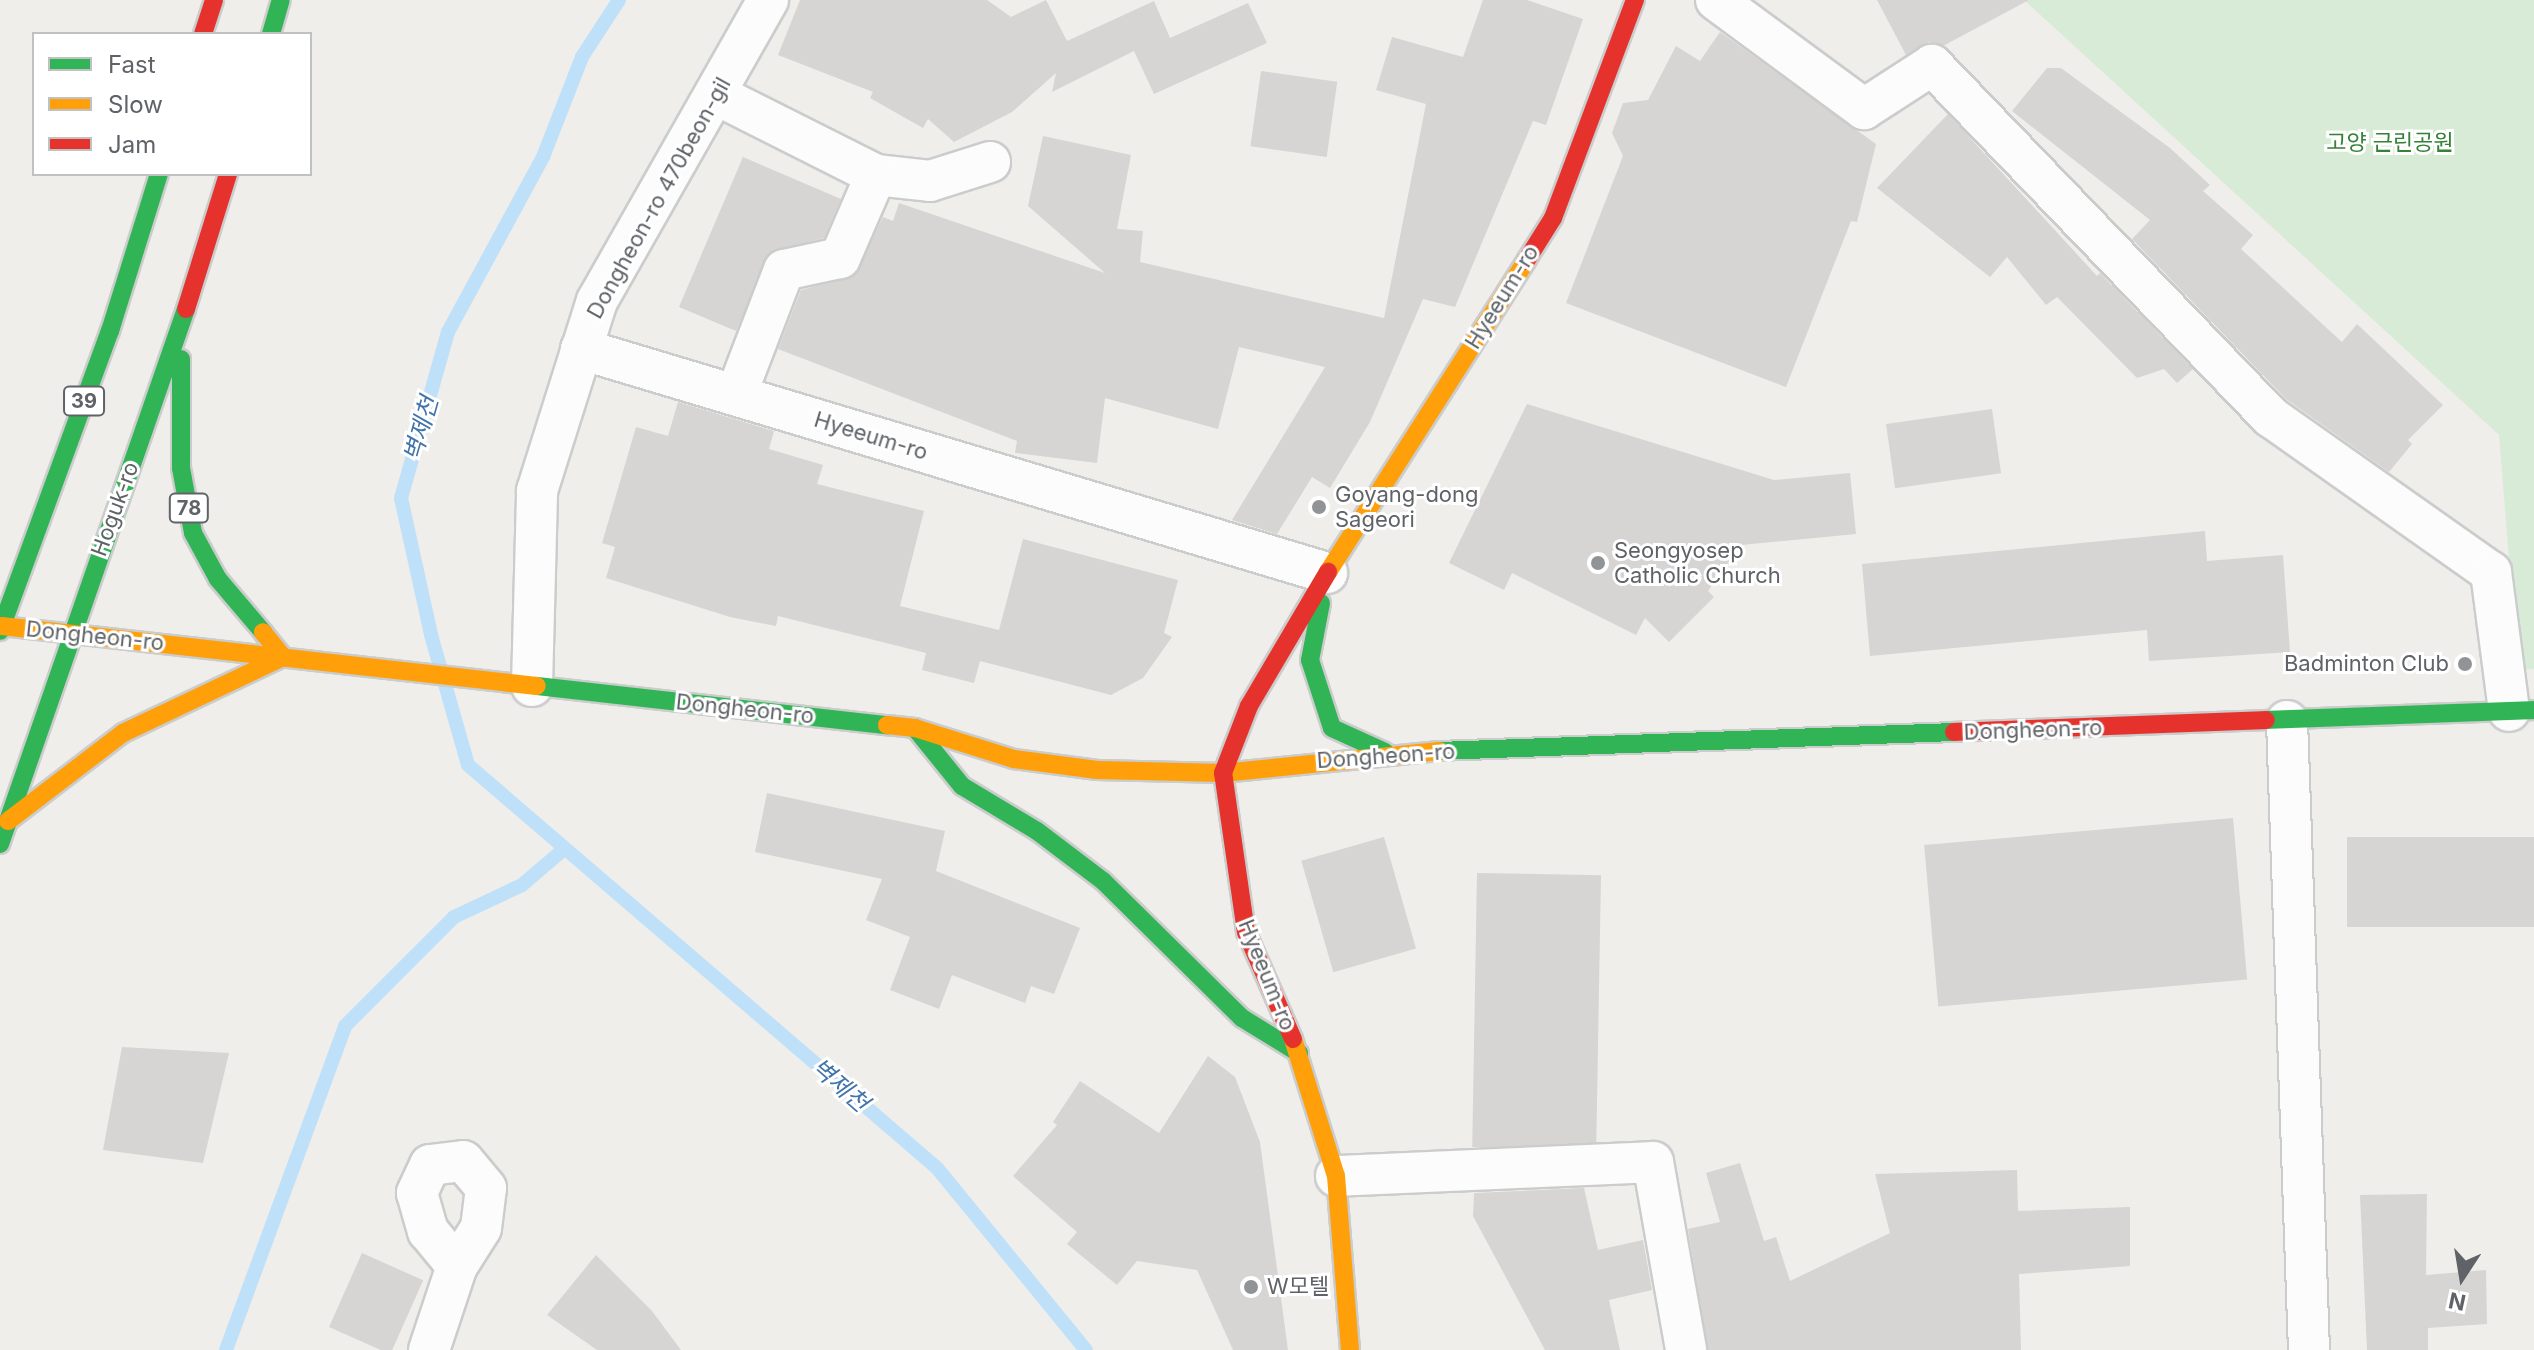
<!DOCTYPE html>
<meta charset="utf-8">
<style>
body{margin:0}
#map{position:relative;width:2534px;height:1350px;overflow:hidden;background:#efeeea;font-family:Inter,"Noto Sans KR",sans-serif}
div>[style]{position:absolute}
[style*='--x']{left:calc(var(--x)*1px);top:calc(var(--y)*1px);width:calc(var(--w)*1px);rotate:calc(var(--a)*1deg)}
.green>*{inset:0;background:#d8ebd6}
.stream>*{height:14px;margin:-7px;padding:0 7px;transform-origin:7px;border-radius:7px;background:#bfe0f9}
.building>*{inset:0;background:#d6d5d3;transform-origin:0 0}
.roads{filter:drop-shadow(2px 0 #cbcccc) drop-shadow(-2px 0 #cbcccc) drop-shadow(0 2px #cbcccc) drop-shadow(0 -2px #cbcccc)}
.street>*{height:40px;margin:-20px;padding:0 20px;transform-origin:20px;border-radius:20px;background:#fdfcfc}
.fast>*{height:18px;margin:-9px;padding:0 9px;transform-origin:9px;border-radius:9px;background:#30b455}
.slow>*{height:18px;margin:-9px;padding:0 9px;transform-origin:9px;border-radius:9px;background:#ff9f0a}
.jam>*{height:18px;margin:-9px;padding:0 9px;transform-origin:9px;border-radius:9px;background:#e5322d}
.dots>*{width:22px;height:22px;translate:-50% -50%;box-sizing:border-box;border:4px solid #fff;border-radius:50%}
span{translate:-50% -50%;white-space:nowrap;text-align:center;line-height:1.15;-webkit-text-stroke:6px #fff;paint-order:stroke}
.shield-label span{padding:2px 6px;background:#fff;border:2px solid;border-radius:6px;-webkit-text-stroke-width:0}
.shield-label{font-size:20px;color:#5f6368;font-weight:700}
.park-label{font-size:22px;color:#348238}
.street-label{font-size:22px;color:#5f6368}
.poi-label{font-size:22px;color:#5f6368}
.left{translate:0 -50%;text-align:left}
.right{translate:-100% -50%;text-align:right}
.water-label{font-size:24px;color:#4174aa;font-style:italic}
.legend{position:absolute;left:32px;top:32px;width:280px;height:144px;box-sizing:border-box;background:#fff;border:2px solid #bfc1c3;margin:0;padding:10px 14px;list-style:none;font-size:24px;color:#5f6368}
.legend li{display:flex;align-items:center;gap:16px;height:40px}
.legend b{width:40px;border:2px solid #bfc1c3}
.north{position:absolute;left:2422px;top:1238px;width:80px;height:80px;-webkit-text-stroke:6px #fff;paint-order:stroke;rotate:192deg;font-size:22px;font-weight:700;line-height:32px;text-align:center;color:#5f6368}
.north::after{content:'';display:block;margin:auto;width:28px;height:36px;background:#5f6368;clip-path:polygon(50% 0,100% 100%,50% 72%,0 100%)}
</style>
<div id="map">
<div class="green">
<div style="clip-path:polygon(2024px 0,2534px 0,2534px 669px,2518px 670px,2499px 435px)"></div>
</div>
<div class="stream">
<div style="--x:619;--y:0;--w:68;--a:123"></div>
<div style="--x:582;--y:57;--w:107;--a:111.3"></div>
<div style="--x:543;--y:157;--w:199;--a:118.5"></div>
<div style="--x:448;--y:332;--w:173;--a:105.8"></div>
<div style="--x:401;--y:498;--w:140;--a:77.6"></div>
<div style="--x:431;--y:635;--w:135;--a:74.1"></div>
<div style="--x:468;--y:765;--w:618;--a:40.67"></div>
<div style="--x:937;--y:1168;--w:235;--a:50.7"></div>
<div style="--x:226;--y:1350;--w:345;--a:-69.8"></div>
<div style="--x:345;--y:1026;--w:154;--a:-45"></div>
<div style="--x:454;--y:917;--w:75;--a:-25.2"></div>
<div style="--x:522;--y:885;--w:55;--a:-40.6"></div>
</div>
<div class="building">
<div style="clip-path:polygon(800px 0,987px 0,1011px 17px,1046px 0,1067px 41px,1154px 1px,1170px 38px,1248px 3px,1267px 43px,1154px 94px,1134px 51px,1052px 92px,1056px 73px,1012px 112px,954px 142px,928px 119px,923px 128px,870px 98px,873px 92px,778px 55px)"></div>
<div style="clip-path:polygon(1483px 0,1527px 0,1583px 19px,1546px 125px,1533px 121px,1455px 307px,1423px 299px,1370px 422px,1330px 488px,1312px 477px,1277px 534px,1232px 520px,1325px 367px,1239px 347px,1218px 429px,1105px 398px,1097px 463px,1015px 453px,1017px 441px,778px 349px,801px 290px,855px 275px,883px 217px,893px 221px,899px 203px,1105px 273px,1028px 206px,1043px 136px,1131px 155px,1117px 229px,1143px 231px,1140px 262px,1384px 318px,1426px 104px,1376px 90px,1392px 37px,1463px 57px)"></div>
<div style="clip-path:polygon(1877px 0,2029px 0,1943px 46px,1929px 42px,1906px 55px)"></div>
<div style="clip-path:polygon(1720px 32px,1876px 144px,1857px 222px,1851px 221px,1786px 387px,1566px 303px,1623px 156px,1612px 133px,1623px 103px,1648px 100px,1676px 46px,1700px 61px)"></div>
<div style="clip-path:polygon(2047px 68px,2061px 68px,2170px 148px,2210px 185px,2203px 191px,2253px 235px,2241px 249px,2342px 342px,2357px 324px,2443px 405px,2408px 440px,2412px 444px,2389px 472px,2286px 399px,2132px 239px,2150px 220px,2012px 111px)"></div>
<div style="left:1261px;top:71px;width:77px;height:76px;rotate:8deg"></div>
<div style="clip-path:polygon(1948px 114px,2097px 276px,2100px 273px,2193px 369px,2177px 383px,2164px 369px,2137px 378px,2057px 297px,2046px 305px,2007px 257px,1990px 277px,1877px 188px)"></div>
<div style="clip-path:polygon(743px 157px,841px 199px,824px 238px,769px 253px,736px 331px,679px 307px)"></div>
<div style="clip-path:polygon(678px 402px,774px 431px,769px 449px,823px 465px,817px 484px,924px 511px,900px 606px,999px 630px,1023px 539px,1178px 580px,1164px 633px,1172px 637px,1143px 678px,1111px 695px,980px 661px,974px 683px,922px 670px,926px 653px,778px 616px,776px 626px,730px 617px,606px 578px,615px 547px,602px 543px,636px 427px,668px 436px)"></div>
<div style="clip-path:polygon(1527px 404px,1774px 480px,1850px 473px,1856px 534px,1741px 545px,1708px 591px,1714px 597px,1669px 642px,1645px 618px,1636px 635px,1512px 573px,1504px 590px,1449px 563px)"></div>
<div style="left:1992px;top:409px;width:65px;height:107px;rotate:82deg"></div>
<div style="clip-path:polygon(2205px 531px,2207px 561px,2283px 555px,2290px 652px,2149px 661px,2147px 630px,1870px 656px,1862px 564px)"></div>
<div style="clip-path:polygon(767px 793px,945px 831px,936px 871px,1080px 928px,1054px 994px,1031px 986px,1025px 1003px,952px 975px,939px 1009px,890px 990px,910px 937px,866px 920px,882px 879px,755px 852px)"></div>
<div style="left:2233px;top:818px;width:162px;height:310px;rotate:85deg"></div>
<div style="left:1384px;top:837px;width:116px;height:86px;rotate:74deg"></div>
<div style="left:2534px;top:837px;width:90px;height:187px;rotate:90deg"></div>
<div style="left:1477px;top:873px;width:124px;height:274px;rotate:1deg"></div>
<div style="clip-path:polygon(122px 1047px,229px 1053px,203px 1163px,103px 1150px)"></div>
<div style="clip-path:polygon(1208px 1056px,1235px 1077px,1260px 1142px,1288px 1350px,1233px 1350px,1197px 1270px,1137px 1261px,1117px 1285px,1067px 1244px,1077px 1232px,1013px 1176px,1057px 1125px,1053px 1122px,1080px 1081px,1159px 1133px)"></div>
<div style="clip-path:polygon(1740px 1163px,1764px 1241px,1776px 1237px,1790px 1281px,1890px 1233px,1875px 1174px,2017px 1170px,2018px 1211px,2130px 1207px,2130px 1266px,2019px 1274px,2021px 1350px,1708px 1350px,1688px 1229px,1720px 1222px,1706px 1173px)"></div>
<div style="clip-path:polygon(1584px 1188px,1598px 1250px,1643px 1240px,1652px 1290px,1609px 1300px,1620px 1350px,1545px 1350px,1473px 1216px,1474px 1193px)"></div>
<div style="clip-path:polygon(2427px 1194px,2426px 1275px,2486px 1270px,2487px 1324px,2428px 1328px,2428px 1350px,2367px 1350px,2360px 1195px)"></div>
<div style="left:362px;top:1253px;width:67px;height:81px;rotate:24deg"></div>
<div style="clip-path:polygon(596px 1255px,652px 1311px,681px 1350px,597px 1350px,547px 1315px)"></div>
</div>
<div class="roads">
<div class="street">
<div style="--x:1716;--y:0;--w:184;--a:36.4"></div>
<div style="--x:1864;--y:109;--w:81;--a:-32.9"></div>
<div style="--x:1932;--y:65;--w:489;--a:46.1"></div>
<div style="--x:2271;--y:417;--w:269;--a:35.2"></div>
<div style="--x:2491;--y:572;--w:140;--a:82.6"></div>
<div style="--x:715;--y:94;--w:180;--a:26.7"></div>
<div style="--x:876;--y:175;--w:54;--a:6.3"></div>
<div style="--x:930;--y:181;--w:63;--a:-17.6"></div>
<div style="--x:581;--y:349;--w:779;--a:16.71"></div>
<div style="--x:736;--y:395;--w:134;--a:-69"></div>
<div style="--x:784;--y:270;--w:57;--a:-12.1"></div>
<div style="--x:840;--y:258;--w:90;--a:-66.6"></div>
<div style="--x:532;--y:686;--w:195;--a:-88.5"></div>
<div style="--x:537;--y:491;--w:199;--a:-72.5"></div>
<div style="--x:597;--y:301;--w:346;--a:-60.4"></div>
<div style="--x:2287;--y:721;--w:629;--a:88"></div>
<div style="--x:1336;--y:1176;--w:317;--a:-2.5"></div>
<div style="--x:1653;--y:1162;--w:191;--a:80"></div>
<div style="--x:429;--y:1350;--w:89;--a:-71.6"></div>
<div style="--x:457;--y:1266;--w:45;--a:-57.7"></div>
<div style="--x:481;--y:1228;--w:40;--a:-82.9"></div>
<div style="--x:486;--y:1188;--w:35;--a:-130"></div>
<div style="--x:463;--y:1161;--w:33;--a:173"></div>
<div style="--x:430;--y:1165;--w:31;--a:115"></div>
<div style="--x:417;--y:1193;--w:40;--a:74"></div>
<div style="--x:428;--y:1231;--w:45;--a:50.4"></div>
</div>
<div class="fast">
<div style="--x:271;--y:34;--w:35;--a:-74"></div>
<div style="--x:181;--y:359;--w:109;--a:90"></div>
<div style="--x:181;--y:468;--w:66;--a:79.5"></div>
<div style="--x:193;--y:533;--w:52;--a:61.5"></div>
<div style="--x:218;--y:579;--w:70;--a:49.7"></div>
<div style="--x:1321;--y:603;--w:58;--a:100.9"></div>
<div style="--x:1310;--y:660;--w:71;--a:72.1"></div>
<div style="--x:1332;--y:728;--w:58;--a:24.4"></div>
<div style="--x:0;--y:631;--w:320;--a:-69.9"></div>
<div style="--x:110;--y:331;--w:164;--a:-72.7"></div>
<div style="--x:537;--y:686;--w:352;--a:6.4"></div>
<div style="--x:2266;--y:720;--w:268;--a:-2.1"></div>
<div style="--x:915;--y:728;--w:75;--a:51"></div>
<div style="--x:962;--y:786;--w:87;--a:31"></div>
<div style="--x:1037;--y:831;--w:83;--a:37.1"></div>
<div style="--x:1103;--y:881;--w:195;--a:44.6"></div>
<div style="--x:1242;--y:1018;--w:67;--a:31.6"></div>
<div style="--x:1439;--y:751;--w:515;--a:-2.11"></div>
<div style="--x:0;--y:844;--w:566;--a:-70.83"></div>
</div>
<div class="slow">
<div style="--x:1328;--y:572;--w:369;--a:-57.5"></div>
<div style="--x:2;--y:626;--w:538;--a:6.4"></div>
<div style="--x:887;--y:725;--w:28;--a:6"></div>
<div style="--x:915;--y:728;--w:104;--a:17.4"></div>
<div style="--x:1014;--y:759;--w:84;--a:7.5"></div>
<div style="--x:1097;--y:770;--w:126;--a:1.4"></div>
<div style="--x:1223;--y:773;--w:217;--a:-5.8"></div>
<div style="--x:8;--y:821;--w:145;--a:-37.4"></div>
<div style="--x:123;--y:733;--w:177;--a:-25.4"></div>
<div style="--x:283;--y:657;--w:32;--a:-129"></div>
<div style="--x:1293;--y:1039;--w:144;--a:72.6"></div>
<div style="--x:1336;--y:1176;--w:175;--a:85.4"></div>
</div>
<div class="jam">
<div style="--x:203;--y:34;--w:36;--a:-72"></div>
<div style="--x:1526;--y:261;--w:51;--a:-57.9"></div>
<div style="--x:1553;--y:218;--w:233;--a:-69.4"></div>
<div style="--x:186;--y:309;--w:141;--a:-72.7"></div>
<div style="--x:1954;--y:732;--w:312;--a:-2.2"></div>
<div style="--x:1293;--y:1039;--w:117;--a:-113.7"></div>
<div style="--x:1246;--y:932;--w:161;--a:-98.2"></div>
<div style="--x:1223;--y:773;--w:72;--a:-68.8"></div>
<div style="--x:1249;--y:706;--w:156;--a:-59.5"></div>
</div>
</div>
<div class="dots">
<div style="left:1319px;top:507px;background:#919496"></div>
<div style="left:1598px;top:563px;background:#919496"></div>
<div style="left:2465px;top:664px;background:#919496"></div>
<div style="left:1251px;top:1287px;background:#919496"></div>
</div>
<div class="shield-label">
<span style="left:84px;top:401px">39</span>
<span style="left:189px;top:508px">78</span>
</div>
<div class="park-label">
<span style="left:2390px;top:143px">고양 근린공원</span>
</div>
<div class="street-label">
<span style="left:659px;top:198px;rotate:-61deg">Dongheon-ro 470beon-gil</span>
<span style="left:1502px;top:297px;rotate:-58deg">Hyeeum-ro</span>
<span style="left:871px;top:436px;rotate:17deg">Hyeeum-ro</span>
<span style="left:115px;top:509px;rotate:-70deg">Hoguk-ro</span>
<span style="left:95px;top:636px;rotate:6deg">Dongheon-ro</span>
<span style="left:745px;top:709px;rotate:6deg">Dongheon-ro</span>
<span style="left:2033px;top:730px;rotate:-2deg">Dongheon-ro</span>
<span style="left:1386px;top:756px;rotate:-4deg">Dongheon-ro</span>
<span style="left:1267px;top:975px;rotate:68deg">Hyeeum-ro</span>
</div>
<div class="poi-label">
<span class="left" style="left:1335px;top:507px">Goyang-dong<br>Sageori</span>
<span class="left" style="left:1614px;top:563px">Seongyosep<br>Catholic Church</span>
<span class="right" style="left:2449px;top:664px">Badminton Club</span>
<span class="left" style="left:1267px;top:1287px">W모텔</span>
</div>
<div class="water-label">
<span style="left:421px;top:429px;rotate:-74deg">벽제천</span>
<span style="left:840px;top:1085px;rotate:41deg">벽제천</span>
</div>
<ul class="legend">
<li><b style="height:10px;background:#30b455"></b>Fast</li>
<li><b style="height:10px;background:#ff9f0a"></b>Slow</li>
<li><b style="height:10px;background:#e5322d"></b>Jam</li>
</ul>
<div class="north">N</div>
</div>
